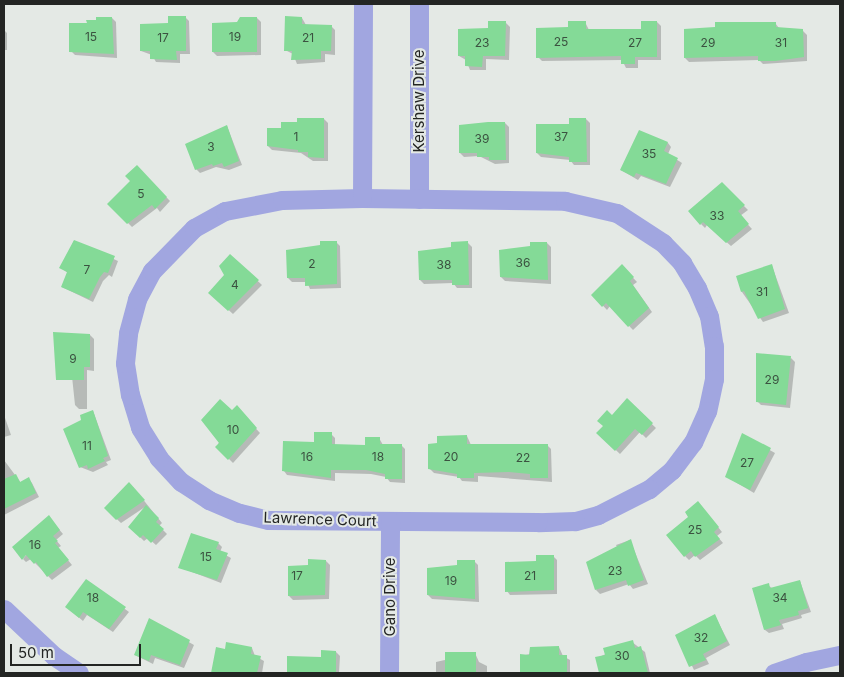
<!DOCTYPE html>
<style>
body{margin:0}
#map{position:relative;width:844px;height:677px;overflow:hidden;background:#e4e9e5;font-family:Inter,sans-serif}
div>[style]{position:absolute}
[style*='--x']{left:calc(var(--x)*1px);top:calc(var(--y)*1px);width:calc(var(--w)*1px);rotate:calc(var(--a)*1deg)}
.shadow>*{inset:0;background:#0003}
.building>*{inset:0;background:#84da97;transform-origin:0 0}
.street>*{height:19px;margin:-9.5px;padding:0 9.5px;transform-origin:9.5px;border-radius:9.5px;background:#a1a6e0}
span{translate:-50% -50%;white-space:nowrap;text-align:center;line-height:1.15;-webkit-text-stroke:4px #e4e9e5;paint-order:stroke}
.number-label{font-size:12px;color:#3b5240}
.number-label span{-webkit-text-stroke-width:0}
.street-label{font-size:15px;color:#232523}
.frame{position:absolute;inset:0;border:5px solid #232523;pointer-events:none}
.scale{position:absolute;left:10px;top:644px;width:131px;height:22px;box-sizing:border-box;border:2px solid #232523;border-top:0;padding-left:6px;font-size:15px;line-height:18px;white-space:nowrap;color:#232523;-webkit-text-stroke:4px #e4e9e5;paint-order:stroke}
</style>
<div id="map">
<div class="shadow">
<div style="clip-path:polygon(185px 17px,189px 21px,190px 54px,180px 54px,180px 63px,156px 62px,152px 55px,141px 51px,169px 24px)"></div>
<div style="clip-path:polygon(112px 18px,116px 22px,117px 58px,75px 55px,71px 51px,88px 24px)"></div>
<div style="clip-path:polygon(257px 18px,261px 22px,261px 55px,217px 56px,213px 52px,242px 22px)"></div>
<div style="clip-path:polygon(302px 18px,306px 25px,331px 26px,335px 30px,335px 55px,325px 54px,325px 62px,297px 64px,293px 54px,285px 50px)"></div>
<div style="clip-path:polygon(585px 22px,589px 30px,642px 30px,657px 22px,661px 26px,661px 60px,638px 60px,638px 68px,626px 68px,622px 60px,542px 61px,538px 57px,569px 28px)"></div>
<div style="clip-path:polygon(506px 23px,510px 27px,509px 60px,486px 59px,486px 70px,470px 70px,466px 60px,459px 56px,489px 29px)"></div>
<div style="clip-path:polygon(775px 23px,779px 28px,803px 31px,807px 35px,807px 61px,763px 64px,759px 60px,689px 62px,685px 58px)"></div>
<div style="clip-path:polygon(4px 30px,7px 33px,7px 50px,4px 50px)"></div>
<div style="clip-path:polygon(324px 119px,328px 123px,328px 161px,313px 161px,301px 153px,272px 150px,268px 146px,282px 130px,298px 123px)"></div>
<div style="clip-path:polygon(586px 119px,590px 123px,590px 165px,574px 165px,570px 160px,541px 157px,537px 153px,571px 125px)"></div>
<div style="clip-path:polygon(505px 123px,509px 127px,509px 163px,495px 164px,479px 156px,464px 157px,460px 153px)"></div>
<div style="clip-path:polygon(227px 126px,242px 165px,229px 170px,216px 167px,200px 173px,196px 169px)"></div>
<div style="clip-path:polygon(640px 132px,668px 143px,671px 147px,668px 154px,682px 163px,670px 187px,641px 176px,638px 180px,621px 170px)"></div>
<div style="clip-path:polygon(137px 167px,170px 201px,160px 212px,157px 208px,132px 227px,109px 204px,132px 181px)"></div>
<div style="clip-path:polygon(722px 184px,748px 210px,740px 216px,752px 229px,731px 246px,707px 225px,705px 228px,701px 224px)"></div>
<div style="clip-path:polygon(74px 241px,118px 261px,112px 277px,109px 275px,103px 281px,93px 302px,62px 287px,68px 273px,61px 268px)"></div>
<div style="clip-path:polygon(336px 242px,340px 246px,341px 288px,310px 289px,307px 282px,292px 282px,288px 278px,321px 246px)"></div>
<div style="clip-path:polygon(468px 243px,472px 247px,472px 288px,457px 288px,453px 283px,424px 284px,420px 280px,453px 248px)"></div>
<div style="clip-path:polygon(547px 243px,551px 247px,551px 284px,505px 281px,501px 277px,531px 247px)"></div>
<div style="clip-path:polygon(230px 255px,262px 285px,233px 314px,210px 293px,226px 275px)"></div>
<div style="clip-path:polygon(622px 266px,637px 282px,633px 285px,652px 312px,633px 330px,610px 306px,607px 310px,593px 295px)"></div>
<div style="clip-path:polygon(772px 266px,789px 313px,763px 322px,742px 292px,737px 277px)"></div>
<div style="clip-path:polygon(90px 335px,94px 339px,94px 371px,87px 370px,87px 409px,79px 409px,75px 405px,71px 367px)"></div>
<div style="clip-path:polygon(791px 358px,795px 362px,790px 408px,761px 405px,757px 401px)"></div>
<div style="clip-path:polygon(627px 400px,656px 428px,646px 438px,640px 432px,620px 454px,598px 433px)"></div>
<div style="clip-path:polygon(93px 411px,111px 460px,106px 462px,108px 465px,93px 472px,80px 467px,83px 421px)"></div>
<div style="clip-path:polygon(240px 411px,260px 433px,233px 463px,217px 447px,232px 412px)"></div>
<div style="clip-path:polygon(4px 415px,11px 435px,4px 437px)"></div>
<div style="clip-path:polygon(331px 434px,335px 438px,335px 445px,366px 446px,379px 438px,383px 445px,401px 445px,405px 449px,405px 483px,390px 482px,386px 477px,371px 474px,335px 473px,335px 481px,287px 475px,284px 471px)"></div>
<div style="clip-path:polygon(743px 435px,775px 453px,754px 493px,727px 477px)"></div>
<div style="clip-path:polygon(467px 436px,471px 445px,547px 445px,551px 449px,552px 482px,478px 476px,478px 482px,462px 481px,459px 477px,434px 473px,430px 469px,438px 445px)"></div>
<div style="clip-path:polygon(4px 460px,21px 483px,28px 479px,32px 483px,39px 497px,4px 515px)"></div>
<div style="clip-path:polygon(133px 487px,162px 523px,159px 526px,167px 534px,156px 545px,148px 538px,144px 541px,130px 527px,145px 507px,121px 523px,105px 508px)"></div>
<div style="clip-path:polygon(701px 506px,722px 532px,717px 536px,723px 543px,700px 560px,695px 555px,689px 560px,685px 556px)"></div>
<div style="clip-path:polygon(52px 521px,63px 534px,56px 540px,61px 546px,58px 548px,72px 565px,52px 580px,31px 559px,26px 562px,23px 559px)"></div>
<div style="clip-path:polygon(630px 540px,648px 584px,633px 589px,629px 584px,600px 594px,596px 590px,618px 549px,616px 545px)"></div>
<div style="clip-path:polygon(218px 543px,222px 547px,220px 552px,231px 558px,221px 583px,179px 567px)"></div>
<div style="clip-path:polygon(553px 556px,557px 560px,557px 594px,510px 595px,507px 591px,538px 562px)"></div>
<div style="clip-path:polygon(326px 561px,330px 565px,329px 599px,293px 600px,289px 596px,309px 566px)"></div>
<div style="clip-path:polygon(474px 561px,478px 565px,479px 602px,432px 599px,428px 595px,459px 566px)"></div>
<div style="clip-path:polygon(87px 581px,129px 612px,113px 632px,87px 615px,83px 621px,70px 610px)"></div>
<div style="clip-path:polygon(800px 581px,811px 612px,801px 615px,802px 618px,782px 624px,784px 629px,769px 633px,765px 630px,768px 585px,773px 589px)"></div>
<div style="clip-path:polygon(715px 616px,730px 645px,706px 658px,709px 664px,694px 670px,677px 635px)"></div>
<div style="clip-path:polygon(150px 620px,194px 645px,184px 668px,155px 658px,153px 664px,135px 655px)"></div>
<div style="clip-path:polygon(632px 642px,645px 652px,650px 673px,600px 673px,597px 658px)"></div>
<div style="clip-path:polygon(559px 647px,563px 656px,570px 660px,570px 673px,521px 673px,521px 656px)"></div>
<div style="clip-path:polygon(252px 648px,255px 656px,264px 661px,262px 673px,213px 672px,226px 650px)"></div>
<div style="clip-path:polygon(336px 652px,340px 656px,339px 673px,288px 673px,289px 658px,322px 658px)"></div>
<div style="clip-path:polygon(475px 653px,479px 662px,487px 666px,487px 673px,436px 673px,436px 662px)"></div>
</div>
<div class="building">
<div style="clip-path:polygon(168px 16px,186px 16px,186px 51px,176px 51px,177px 60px,150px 59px,150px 51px,140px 51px,140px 24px,168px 23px)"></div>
<div style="clip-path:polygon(285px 16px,302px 17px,302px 24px,332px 25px,331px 51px,321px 51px,321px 59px,291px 60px,292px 51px,284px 51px)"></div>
<div style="clip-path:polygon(96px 17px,112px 17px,114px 54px,69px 52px,69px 23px,87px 23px,86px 20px,96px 20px)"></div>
<div style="clip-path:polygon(240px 17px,257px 17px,257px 52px,212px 52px,212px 23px,237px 22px)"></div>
<div style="clip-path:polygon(488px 21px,506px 21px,505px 56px,483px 56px,482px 67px,465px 66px,465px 56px,458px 56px,458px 29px,488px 28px)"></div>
<div style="clip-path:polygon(568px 21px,586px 21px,586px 29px,641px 29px,641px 21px,657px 21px,657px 57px,635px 57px,635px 64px,621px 64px,621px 56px,536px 58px,536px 28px,568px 27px)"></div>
<div style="clip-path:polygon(715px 22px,776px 22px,776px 27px,803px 29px,804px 57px,775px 61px,758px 61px,758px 56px,684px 58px,684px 29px,715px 27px)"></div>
<div style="clip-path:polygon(297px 118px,324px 118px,324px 158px,308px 157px,308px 152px,298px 152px,298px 150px,267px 146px,267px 128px,281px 128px,281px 122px,297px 122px)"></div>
<div style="clip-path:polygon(569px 118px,586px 118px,587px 162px,569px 162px,569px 157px,536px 153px,536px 124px,569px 124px)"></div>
<div style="clip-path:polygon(488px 122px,505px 122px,506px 160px,489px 160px,489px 157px,477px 157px,477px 153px,459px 153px,459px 125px)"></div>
<div style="clip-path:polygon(227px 125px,239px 161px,224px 167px,222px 163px,213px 166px,212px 164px,195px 170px,185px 144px)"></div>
<div style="clip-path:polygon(639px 130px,668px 142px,664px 151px,678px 158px,666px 184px,636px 173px,634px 177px,620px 170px)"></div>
<div style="clip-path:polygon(137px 165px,167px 197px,155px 209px,152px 205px,127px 224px,107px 204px,130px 181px,125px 176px)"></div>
<div style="clip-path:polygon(722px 182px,745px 205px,738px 211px,749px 224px,726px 243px,703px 222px,700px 225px,688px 211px)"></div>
<div style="clip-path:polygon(74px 240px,115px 256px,108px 273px,104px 272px,100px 277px,89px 299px,61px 287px,67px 272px,59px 268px)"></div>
<div style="clip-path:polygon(320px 241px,337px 241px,337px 284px,305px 286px,305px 278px,287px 278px,286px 250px,320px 245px)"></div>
<div style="clip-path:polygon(468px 241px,469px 285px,452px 285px,452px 280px,419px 280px,418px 251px,451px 247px,451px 242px)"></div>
<div style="clip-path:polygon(530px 242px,547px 242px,548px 280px,500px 277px,499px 250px,530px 246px)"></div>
<div style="clip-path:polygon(230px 254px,259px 280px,228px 311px,208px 293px,224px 275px,219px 266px)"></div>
<div style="clip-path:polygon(622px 264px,634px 277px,630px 281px,649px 308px,628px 327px,606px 303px,602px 307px,591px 295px)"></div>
<div style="clip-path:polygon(772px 264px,785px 309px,758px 319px,744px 291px,741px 292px,736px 276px)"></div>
<div style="clip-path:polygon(53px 332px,90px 334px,90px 367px,84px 367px,84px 380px,56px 380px)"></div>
<div style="clip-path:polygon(756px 353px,791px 356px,786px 405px,756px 402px)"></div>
<div style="clip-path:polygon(627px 398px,653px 423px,642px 435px,635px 429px,615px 451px,596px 433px,603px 426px,597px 421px,607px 410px,612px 415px)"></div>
<div style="clip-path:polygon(220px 399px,232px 410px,237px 405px,257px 428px,228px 460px,215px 447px,219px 443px,201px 420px)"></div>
<div style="clip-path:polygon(93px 410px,108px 456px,103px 458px,105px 461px,88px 469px,87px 465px,79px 468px,63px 429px,81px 420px,80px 415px)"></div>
<div style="clip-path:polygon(314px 432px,332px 432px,332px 444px,365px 445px,365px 437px,380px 437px,380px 444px,402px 444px,402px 479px,385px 479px,385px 474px,366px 470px,331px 470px,331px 478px,282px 471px,283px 441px,314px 442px)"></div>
<div style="clip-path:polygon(742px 433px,771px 448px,750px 490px,725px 477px)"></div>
<div style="clip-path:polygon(467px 435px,467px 444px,548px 444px,548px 478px,530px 478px,530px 474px,509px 472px,474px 473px,474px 478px,457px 478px,457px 474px,428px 469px,428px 444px,437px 443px,437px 436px)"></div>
<div style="clip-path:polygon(16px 474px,20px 482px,29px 477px,36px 493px,4px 509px,4px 479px)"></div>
<div style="clip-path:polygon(129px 482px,145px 500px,116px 520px,104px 508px)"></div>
<div style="clip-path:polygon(698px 501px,719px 527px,714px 532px,720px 539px,695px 557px,691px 551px,684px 557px,666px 535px,688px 517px,685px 512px)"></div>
<div style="clip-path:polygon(146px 505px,159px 518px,156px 522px,164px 529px,151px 543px,143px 535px,140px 538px,128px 527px)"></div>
<div style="clip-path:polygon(49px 515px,60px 530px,53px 536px,58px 541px,55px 543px,69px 560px,47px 577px,36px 562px,34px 564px,26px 555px,22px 560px,12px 547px)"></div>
<div style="clip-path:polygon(191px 533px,219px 542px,216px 549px,228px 553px,217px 580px,178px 568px)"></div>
<div style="clip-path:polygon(631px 539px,644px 580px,628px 586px,626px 580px,595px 590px,586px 562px)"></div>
<div style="clip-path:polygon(536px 555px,554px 555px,554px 590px,505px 592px,505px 562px,536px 561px)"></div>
<div style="clip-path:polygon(308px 559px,326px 560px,325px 595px,288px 596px,288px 566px,308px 565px)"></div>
<div style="clip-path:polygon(457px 560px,475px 560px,475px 599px,427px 595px,427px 568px,457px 565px)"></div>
<div style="clip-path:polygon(86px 579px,126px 607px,109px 629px,83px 612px,79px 618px,65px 607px)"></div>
<div style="clip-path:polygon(800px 580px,808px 608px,798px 611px,799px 615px,779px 620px,781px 625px,764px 630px,752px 588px,769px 583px,770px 588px)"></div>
<div style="clip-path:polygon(715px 614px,727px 641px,703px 654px,706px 660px,689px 667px,675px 635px)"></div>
<div style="clip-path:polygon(149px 618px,190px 640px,180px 665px,151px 655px,149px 661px,134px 655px)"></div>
<div style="clip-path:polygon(633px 640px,635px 648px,641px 646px,648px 673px,599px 673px,595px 657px,605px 655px,603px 648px)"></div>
<div style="clip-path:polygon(226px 642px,252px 647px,251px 654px,261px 656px,257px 673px,211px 673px,216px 647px,225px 649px)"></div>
<div style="clip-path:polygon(559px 646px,559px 655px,567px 655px,567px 673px,520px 673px,520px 654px,529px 655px,530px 647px)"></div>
<div style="clip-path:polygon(321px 650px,336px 651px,336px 673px,287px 673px,287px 656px,321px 657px)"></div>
<div style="left:476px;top:652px;width:21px;height:31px;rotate:90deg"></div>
</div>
<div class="street">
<div style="--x:419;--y:4;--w:195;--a:90"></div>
<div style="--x:362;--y:198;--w:203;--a:0.8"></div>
<div style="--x:565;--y:201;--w:53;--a:13"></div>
<div style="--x:617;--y:213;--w:55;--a:33.1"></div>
<div style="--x:663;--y:243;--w:28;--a:46"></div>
<div style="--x:682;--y:263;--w:29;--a:59"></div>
<div style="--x:697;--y:288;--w:30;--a:67"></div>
<div style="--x:709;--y:316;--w:30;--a:81"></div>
<div style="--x:714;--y:346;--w:33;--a:90"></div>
<div style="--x:714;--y:379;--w:33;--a:102"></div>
<div style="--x:707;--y:411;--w:34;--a:114"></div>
<div style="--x:693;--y:442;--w:35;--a:127"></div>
<div style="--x:672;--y:470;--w:30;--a:140"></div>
<div style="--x:649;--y:489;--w:57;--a:153"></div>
<div style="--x:598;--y:515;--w:24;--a:165"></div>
<div style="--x:575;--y:521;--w:37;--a:178"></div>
<div style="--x:538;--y:522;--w:270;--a:-179.6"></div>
<div style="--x:268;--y:520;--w:30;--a:-166"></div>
<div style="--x:239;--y:513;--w:33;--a:-157"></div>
<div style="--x:209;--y:500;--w:33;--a:-147"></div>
<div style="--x:181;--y:482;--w:33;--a:-133"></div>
<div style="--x:159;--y:458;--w:36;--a:-122"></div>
<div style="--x:140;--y:427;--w:34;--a:-107"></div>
<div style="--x:130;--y:395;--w:32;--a:-99"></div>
<div style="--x:125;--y:363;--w:30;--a:-84"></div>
<div style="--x:128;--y:333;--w:35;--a:-75"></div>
<div style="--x:137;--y:299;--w:32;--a:-62"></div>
<div style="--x:152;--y:271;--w:60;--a:-45.7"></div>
<div style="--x:194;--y:228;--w:35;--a:-29"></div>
<div style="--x:225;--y:211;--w:58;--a:-10.9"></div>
<div style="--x:282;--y:200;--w:80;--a:-1.4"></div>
<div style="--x:362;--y:198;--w:194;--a:-89.7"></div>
<div style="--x:4;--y:609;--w:69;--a:43.2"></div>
<div style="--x:54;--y:656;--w:30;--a:34"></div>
<div style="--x:389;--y:673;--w:152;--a:-89.6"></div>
<div style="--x:774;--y:673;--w:34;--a:-19"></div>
<div style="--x:806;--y:662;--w:35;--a:-12"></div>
</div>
<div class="number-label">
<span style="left:91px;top:37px">15</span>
<span style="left:235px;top:37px">19</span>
<span style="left:163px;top:38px">17</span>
<span style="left:308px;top:38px">21</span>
<span style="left:561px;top:42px">25</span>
<span style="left:482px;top:43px">23</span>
<span style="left:635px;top:43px">27</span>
<span style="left:708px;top:43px">29</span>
<span style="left:781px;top:43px">31</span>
<span style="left:296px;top:137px">1</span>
<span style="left:561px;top:137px">37</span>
<span style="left:482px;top:139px">39</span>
<span style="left:211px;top:147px">3</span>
<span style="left:649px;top:154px">35</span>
<span style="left:141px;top:194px">5</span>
<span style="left:717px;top:216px">33</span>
<span style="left:523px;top:263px">36</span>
<span style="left:312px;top:264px">2</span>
<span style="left:444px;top:265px">38</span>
<span style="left:87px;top:270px">7</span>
<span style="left:235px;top:285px">4</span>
<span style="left:762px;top:292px">31</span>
<span style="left:73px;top:359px">9</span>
<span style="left:772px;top:380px">29</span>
<span style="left:233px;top:430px">10</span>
<span style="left:87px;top:446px">11</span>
<span style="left:307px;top:457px">16</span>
<span style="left:378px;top:457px">18</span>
<span style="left:451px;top:457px">20</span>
<span style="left:523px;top:458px">22</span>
<span style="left:747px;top:463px">27</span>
<span style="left:695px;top:530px">25</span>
<span style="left:35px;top:545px">16</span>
<span style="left:206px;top:557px">15</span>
<span style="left:615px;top:571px">23</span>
<span style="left:297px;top:576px">17</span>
<span style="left:530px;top:576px">21</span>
<span style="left:451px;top:581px">19</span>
<span style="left:93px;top:598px">18</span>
<span style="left:780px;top:598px">34</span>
<span style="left:701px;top:638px">32</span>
<span style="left:622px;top:656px">30</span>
</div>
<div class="street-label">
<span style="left:419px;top:101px;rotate:-90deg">Kershaw Drive</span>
<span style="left:320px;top:519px;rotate:2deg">Lawrence Court</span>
<span style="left:390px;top:597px;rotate:-90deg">Gano Drive</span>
</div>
<div class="frame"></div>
<div class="scale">50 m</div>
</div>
